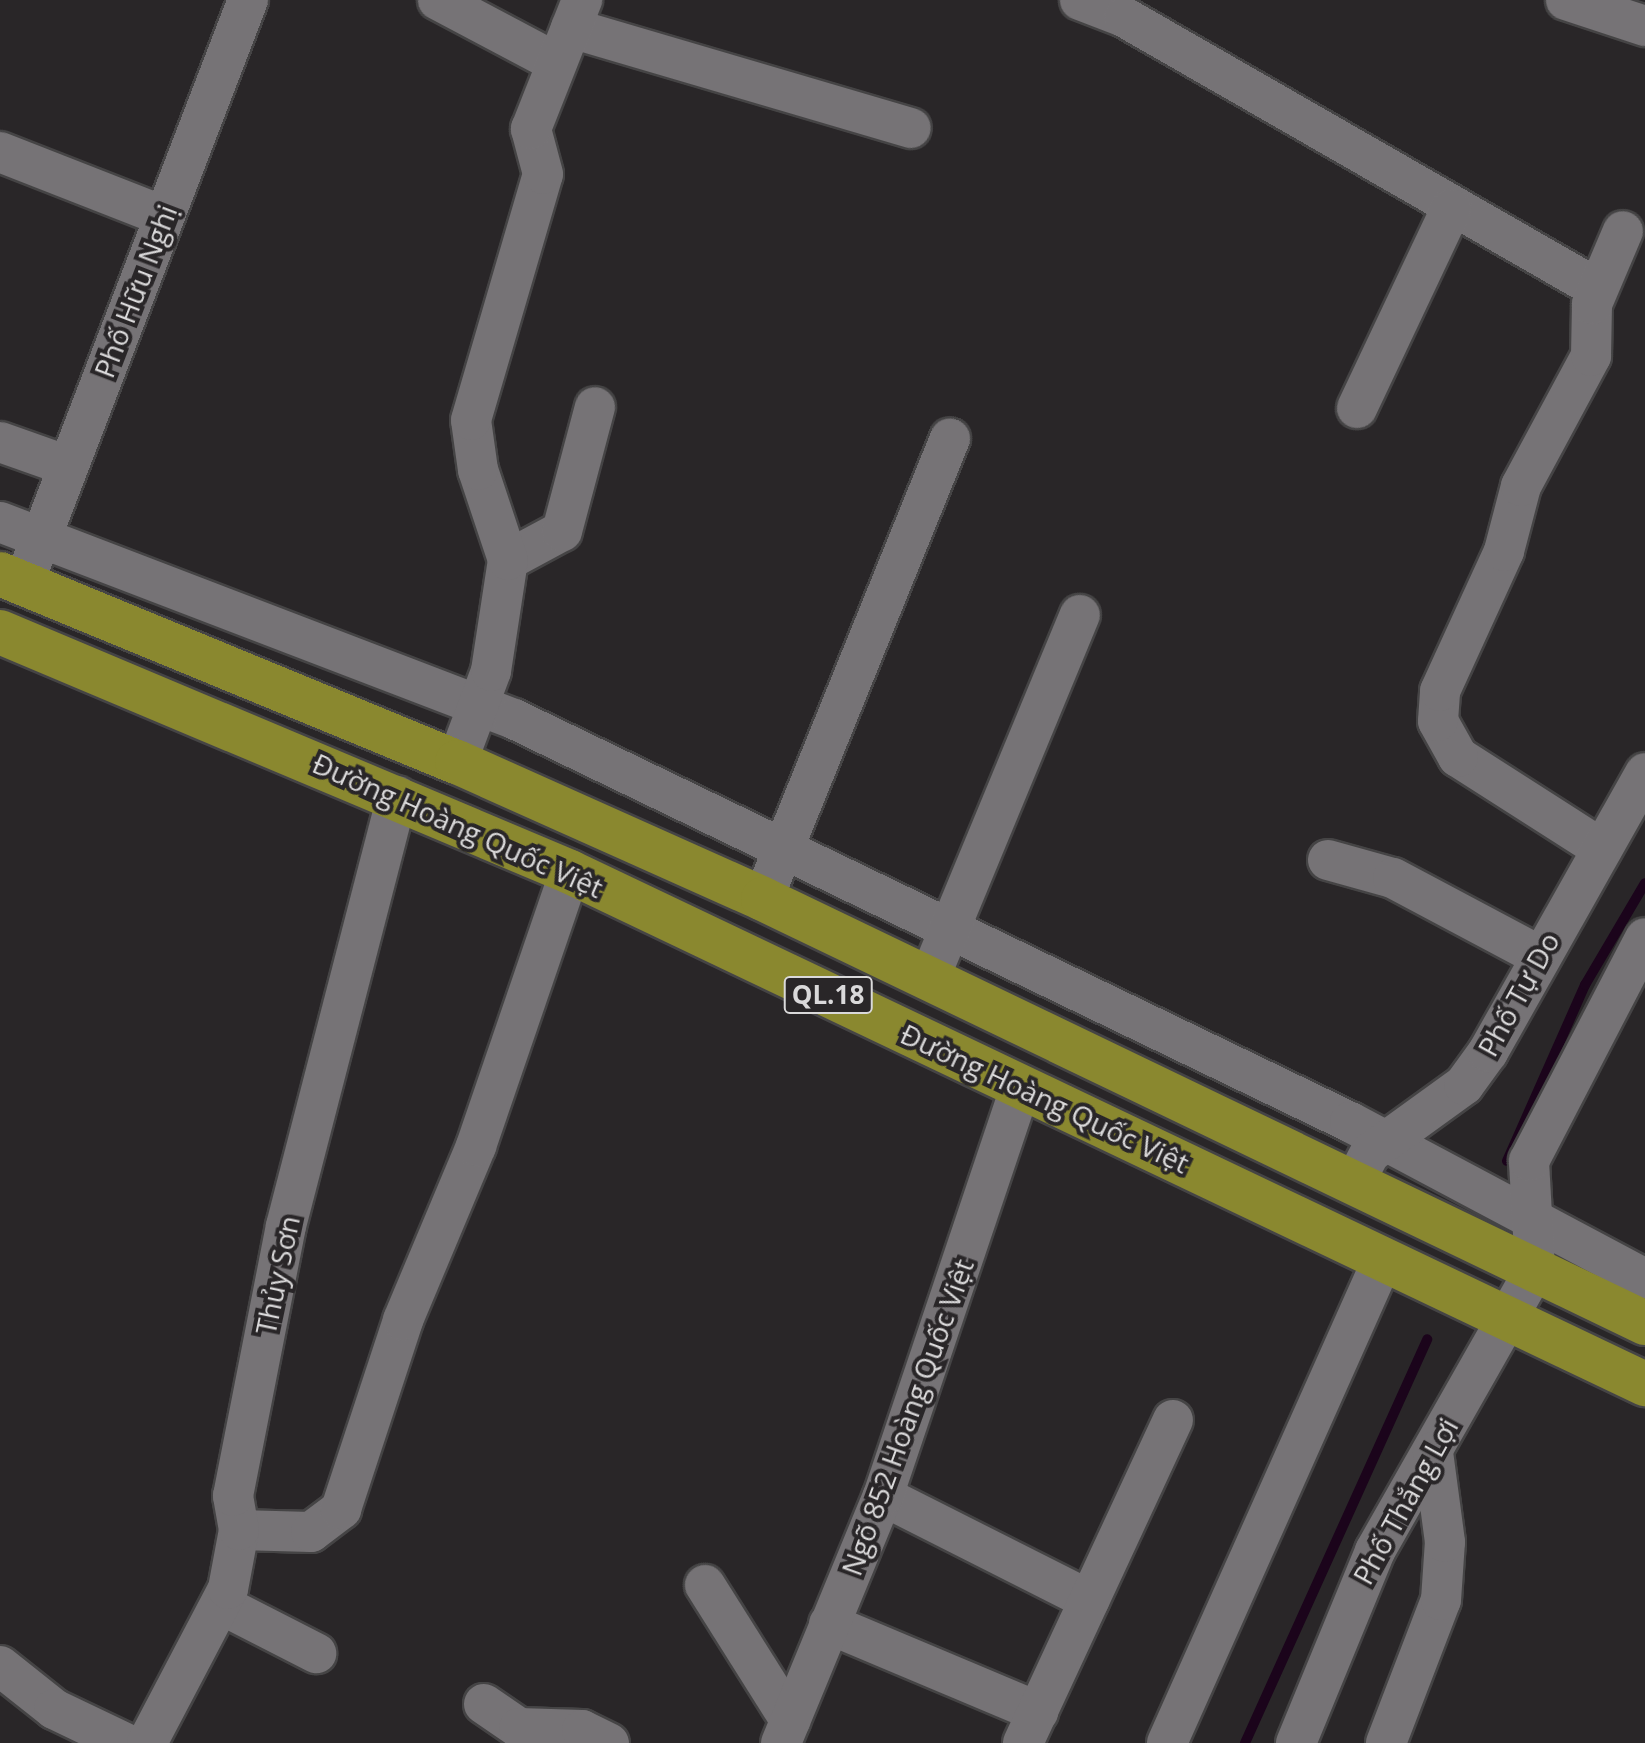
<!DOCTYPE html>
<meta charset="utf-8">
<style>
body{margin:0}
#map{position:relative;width:1645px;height:1743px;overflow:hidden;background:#292628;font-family:"Open Sans",sans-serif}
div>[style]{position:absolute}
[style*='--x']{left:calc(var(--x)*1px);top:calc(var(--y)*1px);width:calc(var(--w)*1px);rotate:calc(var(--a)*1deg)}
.stream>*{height:10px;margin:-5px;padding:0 5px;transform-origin:5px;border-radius:5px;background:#1b041b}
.roads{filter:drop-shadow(2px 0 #454445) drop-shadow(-2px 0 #454445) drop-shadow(0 2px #454445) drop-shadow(0 -2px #454445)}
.minor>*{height:40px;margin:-20px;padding:0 20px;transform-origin:20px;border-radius:20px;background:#767376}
.highway>*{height:44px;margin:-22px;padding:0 22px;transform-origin:22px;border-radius:22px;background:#8a882f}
span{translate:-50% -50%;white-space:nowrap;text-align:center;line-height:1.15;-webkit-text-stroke:8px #292628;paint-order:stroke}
.shield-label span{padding:2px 6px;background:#292628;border:2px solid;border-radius:6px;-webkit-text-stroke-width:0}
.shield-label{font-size:26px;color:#dad9da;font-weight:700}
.street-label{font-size:28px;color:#dad9da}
</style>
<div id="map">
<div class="stream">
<div style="--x:1507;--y:1161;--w:193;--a:-66.1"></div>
<div style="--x:1585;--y:985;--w:118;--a:-59.5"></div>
<div style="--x:1245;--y:1743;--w:443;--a:-65.7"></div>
</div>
<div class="roads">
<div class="minor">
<div style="--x:438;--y:0;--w:132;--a:27.9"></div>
<div style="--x:1080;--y:0;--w:47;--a:21.1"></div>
<div style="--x:1124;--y:17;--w:546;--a:29.85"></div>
<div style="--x:1566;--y:0;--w:83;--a:18.2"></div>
<div style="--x:571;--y:28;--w:354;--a:16.4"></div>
<div style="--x:0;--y:152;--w:175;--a:21.4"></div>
<div style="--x:1357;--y:408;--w:220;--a:-64.7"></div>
<div style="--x:0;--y:442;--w:72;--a:19.4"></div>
<div style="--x:0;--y:522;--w:550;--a:20.97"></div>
<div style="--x:514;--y:719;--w:928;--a:25.74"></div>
<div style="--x:1350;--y:1122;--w:334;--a:28"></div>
<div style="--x:508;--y:560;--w:61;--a:-28.2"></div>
<div style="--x:562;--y:531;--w:128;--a:-75.1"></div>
<div style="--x:31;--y:564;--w:604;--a:-68.96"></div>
<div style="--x:457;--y:762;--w:97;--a:-69.5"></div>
<div style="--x:491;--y:671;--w:112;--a:-81.3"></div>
<div style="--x:508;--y:560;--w:95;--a:-108.4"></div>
<div style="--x:478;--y:470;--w:50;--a:-98"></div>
<div style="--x:471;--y:420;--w:256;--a:-73.7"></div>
<div style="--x:543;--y:174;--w:47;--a:-104.9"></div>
<div style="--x:531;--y:129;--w:139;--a:-68.4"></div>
<div style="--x:1602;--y:849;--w:171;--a:-147.4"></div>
<div style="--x:1458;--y:757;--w:41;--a:-119.1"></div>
<div style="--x:1438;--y:721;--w:30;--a:-86"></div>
<div style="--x:1440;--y:691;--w:154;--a:-65.4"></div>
<div style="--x:1504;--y:551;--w:67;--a:-75.3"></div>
<div style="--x:1521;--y:486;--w:148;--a:-61.7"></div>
<div style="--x:1591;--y:356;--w:52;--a:-88.9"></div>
<div style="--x:1592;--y:304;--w:79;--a:-67"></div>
<div style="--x:1328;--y:860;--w:67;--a:15.5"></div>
<div style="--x:1393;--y:878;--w:164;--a:28"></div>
<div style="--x:763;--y:899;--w:497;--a:-67.9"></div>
<div style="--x:929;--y:979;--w:394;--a:-67.5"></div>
<div style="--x:1355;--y:1181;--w:32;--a:-62"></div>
<div style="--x:1370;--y:1153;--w:116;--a:-35.9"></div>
<div style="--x:1464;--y:1085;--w:41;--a:-54"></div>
<div style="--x:1488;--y:1052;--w:320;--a:-60.6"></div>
<div style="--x:883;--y:1496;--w:231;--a:26.8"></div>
<div style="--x:239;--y:1530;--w:72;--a:1.6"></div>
<div style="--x:311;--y:1532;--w:38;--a:-37"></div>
<div style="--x:341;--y:1509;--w:199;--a:-71.8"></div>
<div style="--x:403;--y:1320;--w:189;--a:-67.2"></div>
<div style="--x:476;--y:1146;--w:290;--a:-71.1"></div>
<div style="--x:705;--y:1585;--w:160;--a:57.8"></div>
<div style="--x:222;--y:1605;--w:106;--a:27.1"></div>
<div style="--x:829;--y:1624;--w:227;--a:22.8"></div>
<div style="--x:0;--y:1666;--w:69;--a:38.5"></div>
<div style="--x:54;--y:1709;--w:79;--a:25.6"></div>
<div style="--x:484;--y:1704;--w:42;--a:34.4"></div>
<div style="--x:519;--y:1728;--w:63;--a:1.8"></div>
<div style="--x:582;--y:1730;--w:30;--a:26"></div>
<div style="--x:147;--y:1743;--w:174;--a:-62.3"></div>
<div style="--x:228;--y:1589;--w:60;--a:-79.4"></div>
<div style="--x:239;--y:1530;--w:35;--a:-100"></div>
<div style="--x:233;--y:1496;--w:275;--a:-78.9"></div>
<div style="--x:286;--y:1226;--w:444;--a:-75.5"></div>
<div style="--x:781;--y:1743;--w:267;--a:-67.6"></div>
<div style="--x:883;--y:1496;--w:433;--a:-71.4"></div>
<div style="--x:1023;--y:1743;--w:356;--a:-65.1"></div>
<div style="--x:1167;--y:1743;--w:530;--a:-65.95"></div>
<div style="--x:1296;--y:1743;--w:208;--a:-67.6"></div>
<div style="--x:1375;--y:1551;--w:324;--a:-60.4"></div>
<div style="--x:1535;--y:1269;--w:108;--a:-93.2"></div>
<div style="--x:1529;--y:1161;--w:251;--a:-62.5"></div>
<div style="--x:1386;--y:1743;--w:153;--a:-69"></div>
<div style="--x:1441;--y:1600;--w:58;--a:-86.1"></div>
<div style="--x:1445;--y:1542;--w:91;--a:-97.6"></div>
</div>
<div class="highway">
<div style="--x:0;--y:574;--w:494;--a:22.4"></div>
<div style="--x:457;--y:762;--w:335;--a:24.1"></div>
<div style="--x:763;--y:899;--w:979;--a:25.67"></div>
<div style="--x:0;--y:632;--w:618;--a:22.83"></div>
<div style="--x:570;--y:872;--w:1191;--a:25.47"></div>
</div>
</div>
<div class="shield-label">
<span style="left:828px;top:995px">QL.18</span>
</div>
<div class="street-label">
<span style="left:135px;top:291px;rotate:-69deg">Phố Hữu Nghị</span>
<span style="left:458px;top:825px;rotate:24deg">Đường Hoàng Quốc Việt</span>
<span style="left:1518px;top:994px;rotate:-61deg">Phố Tự Do</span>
<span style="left:1045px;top:1098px;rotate:25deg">Đường Hoàng Quốc Việt</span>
<span style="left:277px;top:1275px;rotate:-78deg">Thủy Sơn</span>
<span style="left:907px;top:1417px;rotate:-70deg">Ngõ 852 Hoàng Quốc Việt</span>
<span style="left:1405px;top:1501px;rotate:-61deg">Phố Thắng Lợi</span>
</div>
</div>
